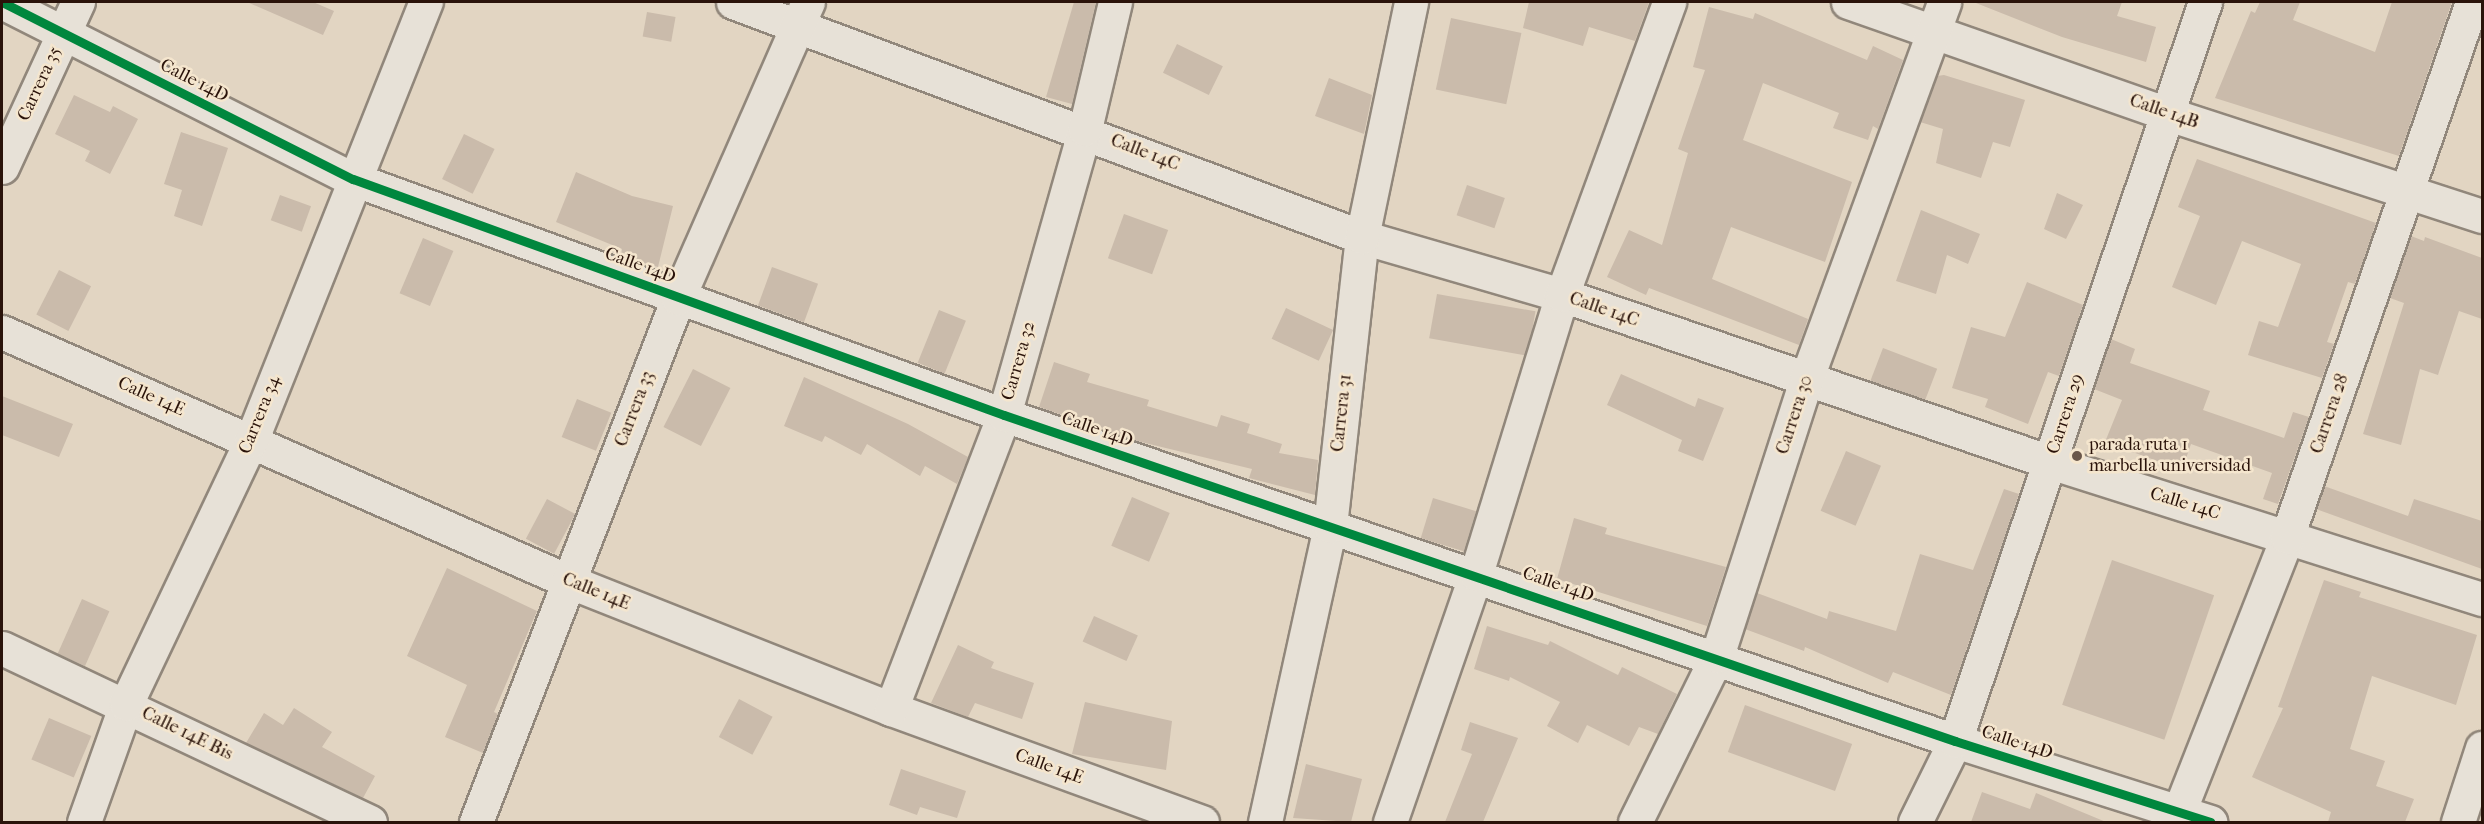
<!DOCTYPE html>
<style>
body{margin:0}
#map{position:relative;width:2484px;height:824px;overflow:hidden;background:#e2d5c2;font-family:"IM FELL French Canon",serif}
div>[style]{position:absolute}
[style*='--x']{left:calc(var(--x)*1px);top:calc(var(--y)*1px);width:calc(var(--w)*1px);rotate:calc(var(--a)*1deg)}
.building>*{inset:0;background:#cabbab;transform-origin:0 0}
.roads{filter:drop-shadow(2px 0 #91877b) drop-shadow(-2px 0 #91877b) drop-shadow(0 2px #91877b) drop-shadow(0 -2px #91877b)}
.minor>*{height:33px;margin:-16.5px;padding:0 16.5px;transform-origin:16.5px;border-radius:16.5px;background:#e7e1d7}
.cycleway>*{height:9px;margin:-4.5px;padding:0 4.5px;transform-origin:4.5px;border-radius:4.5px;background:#00873e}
.dots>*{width:16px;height:16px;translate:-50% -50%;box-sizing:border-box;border:3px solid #f5e6ce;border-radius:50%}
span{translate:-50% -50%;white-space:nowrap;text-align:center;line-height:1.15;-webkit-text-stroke:5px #f5e6ce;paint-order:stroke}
.street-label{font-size:18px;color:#2a130a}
.poi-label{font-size:18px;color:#2a130a}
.left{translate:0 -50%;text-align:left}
.frame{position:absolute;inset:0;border:3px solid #2a130a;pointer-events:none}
</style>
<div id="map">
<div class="building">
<div style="clip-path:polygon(247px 2px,313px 2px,334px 11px,323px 35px)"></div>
<div style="clip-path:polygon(1074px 2px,1096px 2px,1072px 104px,1046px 97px)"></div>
<div style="clip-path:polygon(1529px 2px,1649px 2px,1635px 41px,1589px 27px,1583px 46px,1523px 28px)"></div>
<div style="clip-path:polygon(2122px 2px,2117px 16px,2156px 27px,2146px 62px,2062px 37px,1976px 3px)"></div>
<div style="clip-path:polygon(2260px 2px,2300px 2px,2293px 20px,2375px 52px,2392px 2px,2452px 2px,2399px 156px,2215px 98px,2251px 11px,2255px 13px)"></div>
<div style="clip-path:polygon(1709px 7px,1753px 19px,1755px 13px,1867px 60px,1873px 46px,1903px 60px,1878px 129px,1873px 126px,1868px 140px,1833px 128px,1839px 113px,1763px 83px,1743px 140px,1852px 182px,1825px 262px,1731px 227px,1712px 279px,1808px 319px,1799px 345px,1649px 288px,1646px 295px,1607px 277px,1629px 230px,1662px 245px,1688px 153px,1678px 149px,1705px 70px,1693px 67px)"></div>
<div style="left:647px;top:12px;width:29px;height:25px;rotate:10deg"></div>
<div style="left:1451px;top:18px;width:72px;height:73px;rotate:12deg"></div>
<div style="left:1177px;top:44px;width:51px;height:32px;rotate:26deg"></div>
<div style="clip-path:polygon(1944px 75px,2025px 100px,2010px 147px,1993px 142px,1981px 178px,1936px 163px,1943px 129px,1920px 122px,1937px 76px)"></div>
<div style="clip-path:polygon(1329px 78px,1372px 95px,1364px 134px,1315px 116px)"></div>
<div style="clip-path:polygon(74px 95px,110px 112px,113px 106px,138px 119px,110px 174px,85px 161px,90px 151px,55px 134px)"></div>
<div style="clip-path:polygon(181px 132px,228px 148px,202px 226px,174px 216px,182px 190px,164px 184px)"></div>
<div style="left:464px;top:134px;width:34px;height:50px;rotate:26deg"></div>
<div style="clip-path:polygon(2197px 159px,2376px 223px,2355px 284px,2348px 282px,2327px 342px,2334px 344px,2322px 378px,2248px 355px,2259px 321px,2278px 327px,2301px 264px,2242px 241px,2216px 305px,2172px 287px,2200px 216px,2178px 207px)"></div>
<div style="clip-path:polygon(576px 172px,632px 196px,673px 206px,658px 267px,621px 256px,622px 249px,556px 222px)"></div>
<div style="left:1467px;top:185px;width:40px;height:32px;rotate:19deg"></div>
<div style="clip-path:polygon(2057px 193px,2083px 205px,2066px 239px,2044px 229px)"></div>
<div style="left:280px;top:195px;width:33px;height:27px;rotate:20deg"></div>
<div style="clip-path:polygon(1921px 210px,1980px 234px,1968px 264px,1947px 255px,1936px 294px,1896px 281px)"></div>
<div style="left:1124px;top:214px;width:47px;height:47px;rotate:20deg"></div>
<div style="clip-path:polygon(2411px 236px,2424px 241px,2425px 237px,2482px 258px,2482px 319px,2459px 311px,2438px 375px,2420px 369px,2401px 445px,2363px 434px,2404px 303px,2390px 298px)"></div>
<div style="left:423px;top:238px;width:33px;height:60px;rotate:23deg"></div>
<div style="left:772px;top:267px;width:49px;height:41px;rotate:20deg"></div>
<div style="left:59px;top:270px;width:36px;height:50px;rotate:27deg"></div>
<div style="clip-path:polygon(2027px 282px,2083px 305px,2059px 376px,2048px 372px,2028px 424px,1985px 407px,1988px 399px,1952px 388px,1971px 327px,2005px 337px)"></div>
<div style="left:1437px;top:294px;width:100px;height:45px;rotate:10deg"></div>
<div style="left:1286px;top:308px;width:52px;height:34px;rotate:25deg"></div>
<div style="left:939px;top:310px;width:29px;height:57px;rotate:22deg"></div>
<div style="clip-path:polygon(2111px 339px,2135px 349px,2130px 363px,2210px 391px,2203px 410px,2284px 438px,2293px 412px,2309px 417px,2278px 504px,2263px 499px,2272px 473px,2191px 444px,2182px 470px,2105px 442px,2122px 400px,2094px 389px)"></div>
<div style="left:1883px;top:348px;width:58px;height:35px;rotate:21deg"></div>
<div style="clip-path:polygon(1054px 362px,1090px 374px,1087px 382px,1149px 400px,1147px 406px,1217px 427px,1221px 415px,1250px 424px,1247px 433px,1282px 444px,1279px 453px,1318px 460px,1315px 495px,1249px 478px,1252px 469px,1137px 441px,1039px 407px)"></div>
<div style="left:693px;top:369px;width:42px;height:65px;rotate:27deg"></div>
<div style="clip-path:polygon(1621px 374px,1695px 407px,1698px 398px,1724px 408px,1703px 461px,1678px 451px,1682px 440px,1607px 405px)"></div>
<div style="clip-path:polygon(804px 377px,908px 424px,968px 457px,957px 484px,925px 466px,920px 476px,867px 444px,861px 455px,825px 436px,822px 442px,784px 426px)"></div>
<div style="clip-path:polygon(2px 396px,73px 424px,59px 457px,2px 435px)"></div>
<div style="left:577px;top:399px;width:37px;height:41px;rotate:22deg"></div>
<div style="left:1846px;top:451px;width:38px;height:65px;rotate:23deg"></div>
<div style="clip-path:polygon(2324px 486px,2408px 516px,2414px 499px,2482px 521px,2482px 569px,2316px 509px)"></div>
<div style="clip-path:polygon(2004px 489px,2019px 494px,1951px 695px,1893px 672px,1888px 683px,1805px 647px,1804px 651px,1745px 629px,1757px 593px,1827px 619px,1829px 611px,1896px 631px,1920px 554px,1973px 570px)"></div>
<div style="left:1132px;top:497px;width:41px;height:53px;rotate:23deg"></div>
<div style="left:1433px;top:498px;width:45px;height:42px;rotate:17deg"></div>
<div style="left:547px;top:499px;width:32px;height:45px;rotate:28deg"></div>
<div style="clip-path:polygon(1574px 518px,1607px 528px,1605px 534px,1726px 567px,1707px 626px,1557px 579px)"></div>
<div style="left:2112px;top:560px;width:108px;height:153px;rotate:19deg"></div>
<div style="clip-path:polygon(447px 568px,537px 611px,494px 712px,498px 714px,483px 753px,445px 737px,467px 685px,407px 656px)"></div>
<div style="clip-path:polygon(2324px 580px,2361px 592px,2359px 597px,2477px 635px,2456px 705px,2372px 676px,2350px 749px,2385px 761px,2376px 786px,2414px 799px,2405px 822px,2328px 822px,2331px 812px,2252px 777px,2283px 708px,2278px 707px)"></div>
<div style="left:82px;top:599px;width:30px;height:60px;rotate:24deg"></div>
<div style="left:1094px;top:616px;width:48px;height:28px;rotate:24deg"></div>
<div style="clip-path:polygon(1487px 626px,1548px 645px,1550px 641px,1618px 675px,1622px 667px,1677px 694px,1658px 734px,1639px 727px,1629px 746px,1587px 725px,1578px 743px,1547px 726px,1560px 702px,1510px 677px,1509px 681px,1474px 669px)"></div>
<div style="clip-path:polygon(958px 645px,994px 662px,991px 668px,1034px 683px,1022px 719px,975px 703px,968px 717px,931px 703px)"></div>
<div style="left:739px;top:699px;width:38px;height:43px;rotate:28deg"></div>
<div style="clip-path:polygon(1085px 702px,1172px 721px,1166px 770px,1072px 754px)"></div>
<div style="left:1745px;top:705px;width:114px;height:50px;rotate:20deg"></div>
<div style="clip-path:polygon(294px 708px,332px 732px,322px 747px,375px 776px,363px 798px,246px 743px,264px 713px,283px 725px)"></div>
<div style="left:49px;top:718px;width:46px;height:45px;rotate:23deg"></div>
<div style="clip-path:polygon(1470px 722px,1518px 738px,1483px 822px,1445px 822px,1472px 754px,1461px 750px)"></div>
<div style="clip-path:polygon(1306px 764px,1362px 779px,1351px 822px,1293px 818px)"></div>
<div style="clip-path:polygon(901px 769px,966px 791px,957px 818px,920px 807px,917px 815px,889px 805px)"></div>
<div style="clip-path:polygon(1982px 792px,2030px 809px,2036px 793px,2106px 822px,1971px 822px)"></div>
</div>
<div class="roads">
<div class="minor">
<div style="--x:2;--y:2;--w:393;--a:26.8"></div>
<div style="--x:353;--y:179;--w:692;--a:19.93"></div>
<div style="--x:1004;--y:415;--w:1005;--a:18.92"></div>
<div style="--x:1955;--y:741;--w:268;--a:17.6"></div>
<div style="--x:733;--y:2;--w:671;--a:20.49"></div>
<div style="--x:1362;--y:237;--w:208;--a:16.2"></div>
<div style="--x:1562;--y:295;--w:516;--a:18.89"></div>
<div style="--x:2050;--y:462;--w:453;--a:17.6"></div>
<div style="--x:1848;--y:2;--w:336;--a:19.3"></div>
<div style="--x:2165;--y:113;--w:333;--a:18"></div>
<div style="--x:2;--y:167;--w:182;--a:-65.3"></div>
<div style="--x:2;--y:332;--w:618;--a:23.75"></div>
<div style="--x:568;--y:581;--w:347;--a:21.6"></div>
<div style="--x:891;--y:709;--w:331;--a:20"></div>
<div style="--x:2;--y:648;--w:407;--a:25.3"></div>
<div style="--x:891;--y:709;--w:315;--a:-69"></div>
<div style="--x:1004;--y:415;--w:297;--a:-74.2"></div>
<div style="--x:1085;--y:129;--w:130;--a:-76.7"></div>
<div style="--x:84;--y:822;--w:125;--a:-70.4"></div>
<div style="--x:126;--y:704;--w:291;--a:-64.6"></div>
<div style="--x:251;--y:441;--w:473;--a:-68.3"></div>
<div style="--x:476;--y:822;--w:562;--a:-68.92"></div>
<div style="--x:678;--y:298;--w:323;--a:-66.3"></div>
<div style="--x:1265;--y:822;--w:303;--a:-77.6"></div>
<div style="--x:1330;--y:526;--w:291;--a:-83.7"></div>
<div style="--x:1362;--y:237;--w:240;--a:-78.2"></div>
<div style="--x:1390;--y:822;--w:262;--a:-70.9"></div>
<div style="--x:1476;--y:574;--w:292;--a:-72.9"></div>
<div style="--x:1562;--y:295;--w:312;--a:-69.9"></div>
<div style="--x:1635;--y:822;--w:185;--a:-63.7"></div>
<div style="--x:1717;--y:656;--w:290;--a:-72.1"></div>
<div style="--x:1806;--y:380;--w:402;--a:-69.9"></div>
<div style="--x:1915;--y:822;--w:90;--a:-63.7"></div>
<div style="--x:1955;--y:741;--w:780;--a:-71.31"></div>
<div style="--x:2175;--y:822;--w:306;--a:-68.5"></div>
<div style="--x:2287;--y:537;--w:566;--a:-70.92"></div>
<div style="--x:2458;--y:822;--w:78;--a:-72"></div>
</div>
</div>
<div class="cycleway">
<div style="--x:2;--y:2;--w:393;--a:26.8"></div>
<div style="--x:353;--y:179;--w:692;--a:19.93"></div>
<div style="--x:1004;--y:415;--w:1005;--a:18.92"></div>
<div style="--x:1955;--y:741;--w:268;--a:17.6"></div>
</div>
<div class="dots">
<div style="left:2077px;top:456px;background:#6a574a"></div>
</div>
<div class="street-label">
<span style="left:194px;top:81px;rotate:27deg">Calle 14D</span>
<span style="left:40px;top:84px;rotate:-65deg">Carrera 35</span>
<span style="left:2164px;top:112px;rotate:19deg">Calle 14B</span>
<span style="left:1145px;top:153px;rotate:21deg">Calle 14C</span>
<span style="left:640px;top:266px;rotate:20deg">Calle 14D</span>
<span style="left:1604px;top:310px;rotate:19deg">Calle 14C</span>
<span style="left:1019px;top:361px;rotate:-74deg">Carrera 32</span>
<span style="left:151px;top:397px;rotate:24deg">Calle 14E</span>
<span style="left:635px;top:409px;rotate:-69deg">Carrera 33</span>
<span style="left:1342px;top:413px;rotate:-84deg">Carrera 31</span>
<span style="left:2066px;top:414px;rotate:-72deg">Carrera 29</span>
<span style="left:2330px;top:414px;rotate:-71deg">Carrera 28</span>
<span style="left:260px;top:415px;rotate:-68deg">Carrera 34</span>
<span style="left:1795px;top:415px;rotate:-72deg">Carrera 30</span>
<span style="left:1097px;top:430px;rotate:19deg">Calle 14D</span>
<span style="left:2185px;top:504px;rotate:17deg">Calle 14C</span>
<span style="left:1558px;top:585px;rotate:19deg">Calle 14D</span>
<span style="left:596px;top:592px;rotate:22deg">Calle 14E</span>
<span style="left:187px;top:734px;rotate:26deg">Calle 14E Bis</span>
<span style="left:2017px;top:743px;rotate:18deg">Calle 14D</span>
<span style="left:1049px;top:767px;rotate:20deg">Calle 14E</span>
</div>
<div class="poi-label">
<span class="left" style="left:2089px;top:456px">parada ruta 1<br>marbella universidad</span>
</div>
<div class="frame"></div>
</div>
